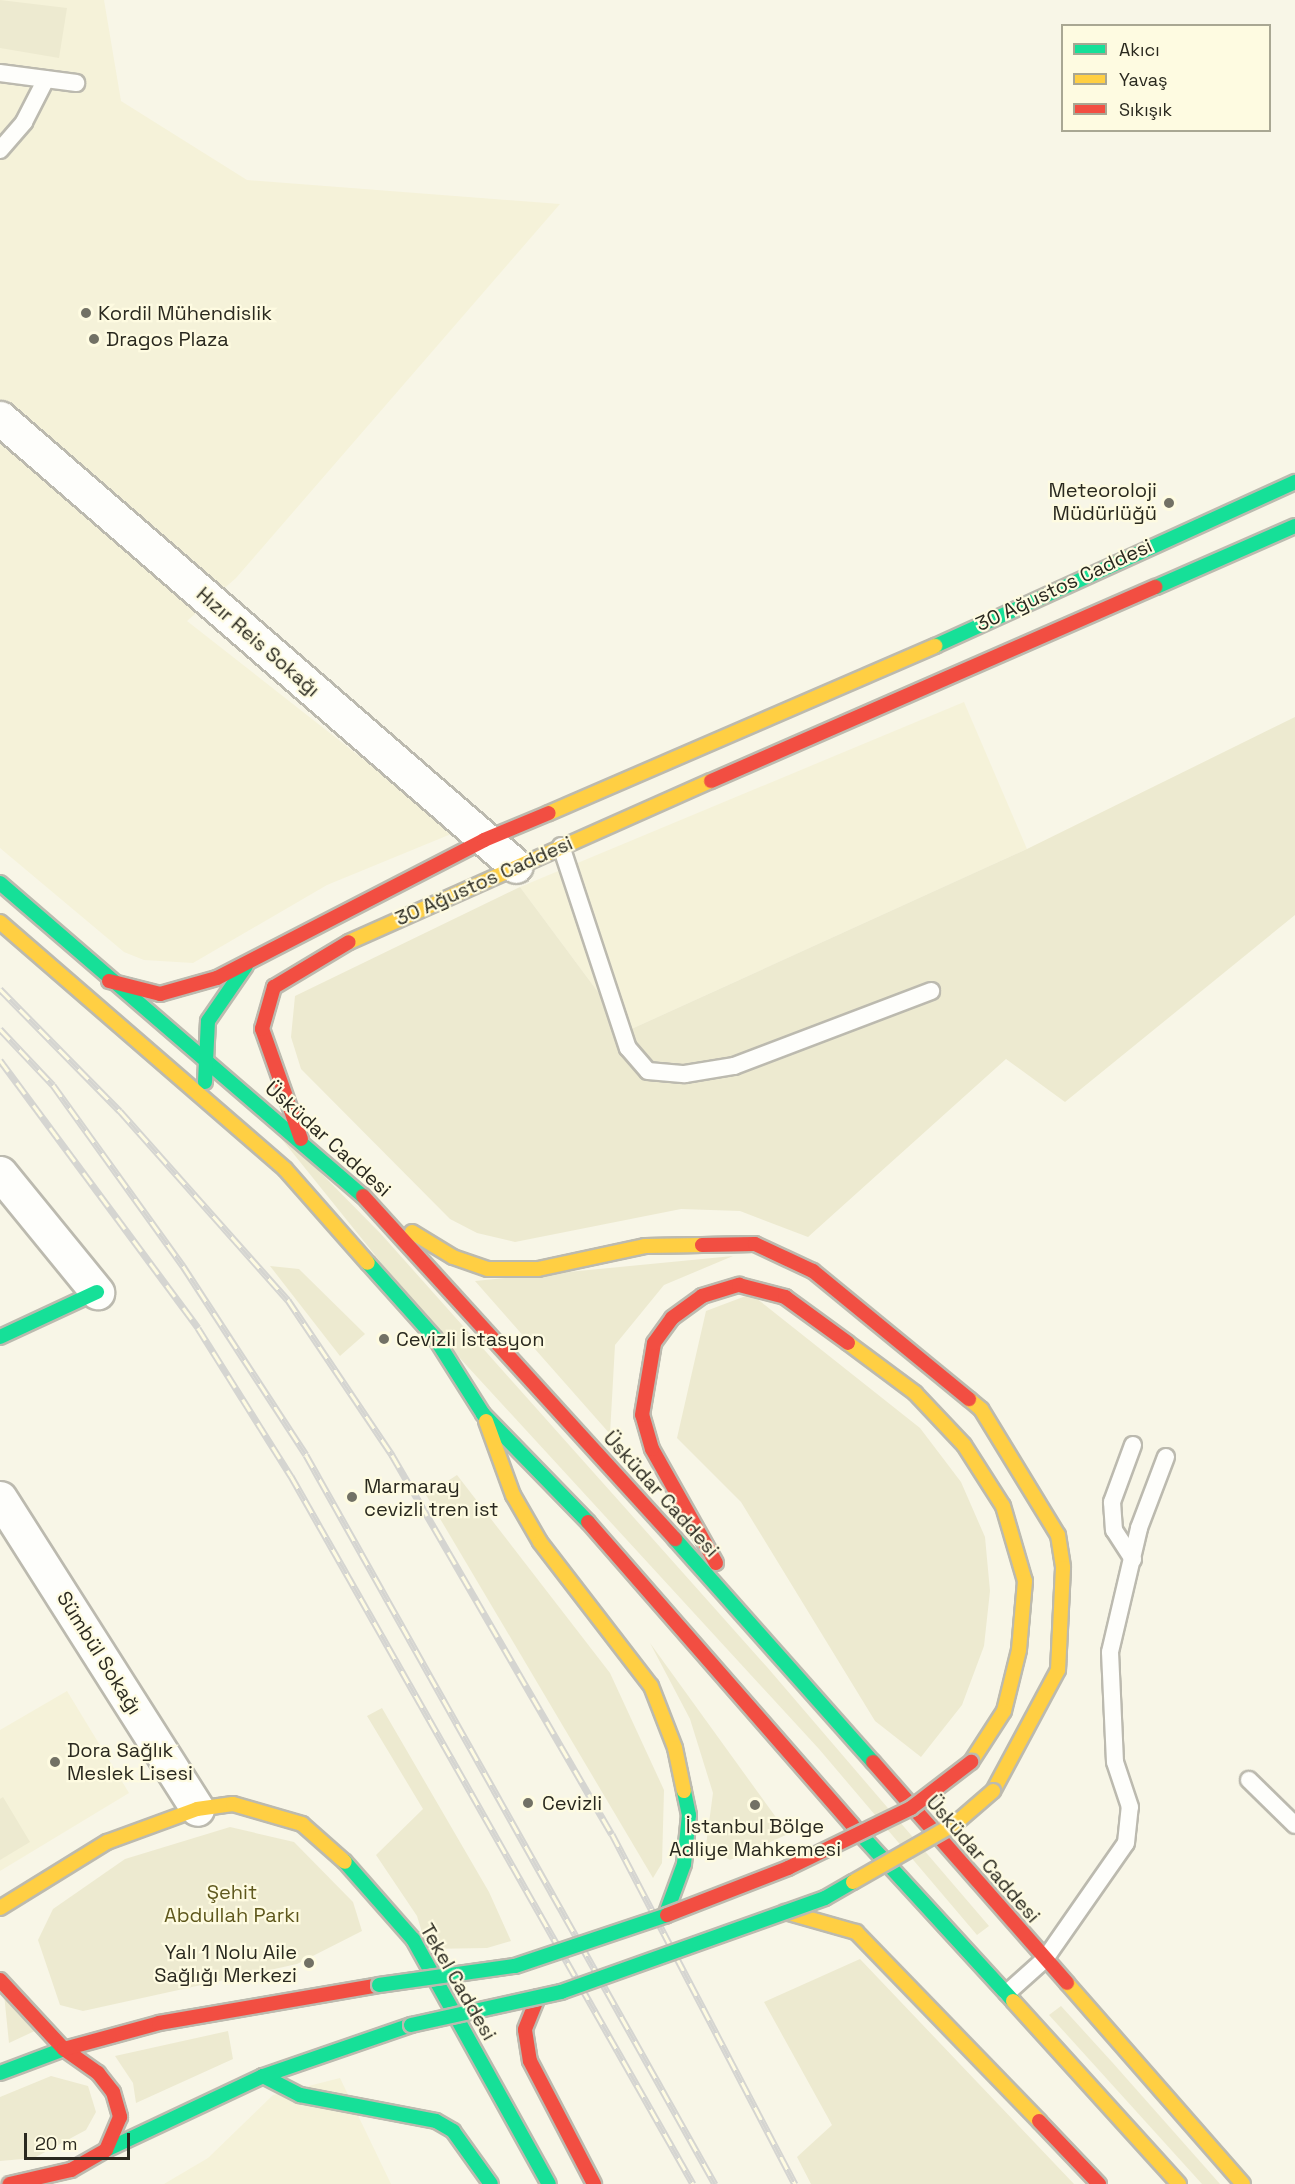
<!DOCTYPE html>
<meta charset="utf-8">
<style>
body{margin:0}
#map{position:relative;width:1295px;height:2184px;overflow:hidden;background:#f8f6e7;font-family:"Space Grotesk",sans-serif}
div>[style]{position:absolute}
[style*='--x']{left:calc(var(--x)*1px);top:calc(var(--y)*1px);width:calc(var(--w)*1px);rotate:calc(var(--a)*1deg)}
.built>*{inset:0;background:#f5f2d9}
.green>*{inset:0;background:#edead0}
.roads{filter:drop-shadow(2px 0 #bcbaaf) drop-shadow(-2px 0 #bcbaaf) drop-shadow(0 2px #bcbaaf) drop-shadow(0 -2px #bcbaaf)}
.lane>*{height:16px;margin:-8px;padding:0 8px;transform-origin:8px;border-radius:8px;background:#fefefb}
.street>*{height:33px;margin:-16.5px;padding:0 16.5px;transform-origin:16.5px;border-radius:16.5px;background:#fefefb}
.fast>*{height:14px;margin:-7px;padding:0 7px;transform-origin:7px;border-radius:7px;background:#16e098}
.slow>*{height:14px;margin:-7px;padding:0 7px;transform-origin:7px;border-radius:7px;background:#ffcf43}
.jam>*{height:14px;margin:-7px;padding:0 7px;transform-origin:7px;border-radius:7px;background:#f24e42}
.rail>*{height:7px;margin-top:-3.5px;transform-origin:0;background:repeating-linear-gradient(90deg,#fefbe1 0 14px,#d5d5d1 0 28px);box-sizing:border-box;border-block:2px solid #d5d5d1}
.bridges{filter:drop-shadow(2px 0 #bcbaaf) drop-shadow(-2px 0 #bcbaaf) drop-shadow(0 2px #bcbaaf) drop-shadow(0 -2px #bcbaaf)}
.fast-bridge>*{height:14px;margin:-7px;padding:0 7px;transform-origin:7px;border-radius:7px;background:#16e098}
.slow-bridge>*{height:14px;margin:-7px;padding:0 7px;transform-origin:7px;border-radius:7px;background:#ffcf43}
.jam-bridge>*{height:14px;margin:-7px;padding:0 7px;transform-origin:7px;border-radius:7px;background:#f24e42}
.dots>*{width:16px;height:16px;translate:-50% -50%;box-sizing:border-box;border:3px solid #fefbe1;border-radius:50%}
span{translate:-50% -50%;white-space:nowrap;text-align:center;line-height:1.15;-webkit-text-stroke:4.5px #fefbe1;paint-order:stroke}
.poi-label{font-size:20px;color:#2a291f}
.left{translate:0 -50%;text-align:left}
.right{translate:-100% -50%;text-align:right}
.street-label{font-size:20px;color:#2a291f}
.park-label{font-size:20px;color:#5f581d}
.legend{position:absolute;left:1061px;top:24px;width:210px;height:108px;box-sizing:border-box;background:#fefbe1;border:2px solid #a9a793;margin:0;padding:8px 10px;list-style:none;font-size:18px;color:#2a291f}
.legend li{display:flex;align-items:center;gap:12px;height:30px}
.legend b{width:30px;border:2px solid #a9a793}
.scale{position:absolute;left:24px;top:2133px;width:106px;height:27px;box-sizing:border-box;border:3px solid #2a291f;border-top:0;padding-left:8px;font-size:18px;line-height:21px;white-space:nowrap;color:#2a291f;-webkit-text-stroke:4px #fefbe1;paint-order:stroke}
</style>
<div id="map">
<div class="built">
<div style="clip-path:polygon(0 0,104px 0,121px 101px,247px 180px,560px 204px,236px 578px,187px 621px,456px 832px,327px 885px,193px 963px,144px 960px,124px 952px,0 848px)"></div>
<div style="clip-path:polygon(964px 702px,1027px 849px,627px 1031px,520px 887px)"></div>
<div style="clip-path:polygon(67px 1691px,129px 1793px,0 1871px,0 1730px)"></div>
<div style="clip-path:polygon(340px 2078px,391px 2184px,164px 2184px,208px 2158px,273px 2095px)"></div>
</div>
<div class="green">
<div style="clip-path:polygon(0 0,67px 8px,59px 58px,0 48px)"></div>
<div style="clip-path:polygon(1295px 717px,1295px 915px,1065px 1102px,1006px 1059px,808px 1237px,740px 1211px,681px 1209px,515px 1242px,477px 1233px,450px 1219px,301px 1069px,291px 1037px,295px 996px,520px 887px,627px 1031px,1027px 849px)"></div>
<div style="clip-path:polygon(255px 1106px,381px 1234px,767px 1667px,989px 1926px,977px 1935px,819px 1749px,445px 1342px)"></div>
<div style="clip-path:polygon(733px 1256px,664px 1285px,615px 1345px,610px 1434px,475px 1281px)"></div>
<div style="clip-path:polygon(270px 1266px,299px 1269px,365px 1334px,340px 1356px)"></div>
<div style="clip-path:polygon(751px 1294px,920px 1428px,961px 1482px,985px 1537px,990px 1591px,984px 1646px,962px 1705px,921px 1757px,875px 1721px,741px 1502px,677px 1438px,706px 1311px)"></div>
<div style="clip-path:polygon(457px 1475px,610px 1673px,664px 1790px,662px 1863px,653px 1878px,426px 1495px)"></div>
<div style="clip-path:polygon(650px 1643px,788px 1834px,730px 1860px,706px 1845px,713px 1793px,690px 1719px)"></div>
<div style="clip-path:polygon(382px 1708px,489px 1892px,511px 1941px,487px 1948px,427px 1949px,417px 1916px,376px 1855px,423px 1809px,367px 1716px)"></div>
<div style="clip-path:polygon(3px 1797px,30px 1842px,0 1860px,0 1799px)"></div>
<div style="clip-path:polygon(230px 1827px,294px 1842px,353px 1902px,362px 1931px,297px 1964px,83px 2011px,60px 2005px,38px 1940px,53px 1909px,125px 1859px)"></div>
<div style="clip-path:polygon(860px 1959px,1074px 2184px,811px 2184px,797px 2157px,832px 2125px,764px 2002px)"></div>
<div style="clip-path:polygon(4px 1994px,39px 2029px,9px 2043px)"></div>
<div style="clip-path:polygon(1061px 2006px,1112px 2062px,1220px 2184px,1202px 2184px,1049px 2015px)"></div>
<div style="clip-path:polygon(228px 2031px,233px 2059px,136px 2103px,133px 2083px,115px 2056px)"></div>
<div style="clip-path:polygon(51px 2076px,88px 2086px,96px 2112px,86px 2130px,34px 2158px,0 2161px,0 2097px)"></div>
</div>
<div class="roads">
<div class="lane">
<div style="--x:0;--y:73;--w:77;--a:7.5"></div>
<div style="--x:0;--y:150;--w:37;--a:-49"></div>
<div style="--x:24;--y:122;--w:48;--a:-62.9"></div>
<div style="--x:561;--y:846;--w:213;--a:71.7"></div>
<div style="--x:628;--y:1048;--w:30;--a:49"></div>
<div style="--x:648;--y:1071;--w:37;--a:5"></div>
<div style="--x:685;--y:1074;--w:50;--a:-9.3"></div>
<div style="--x:734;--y:1066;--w:211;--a:-20.8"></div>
<div style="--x:1133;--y:1445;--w:61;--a:110.2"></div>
<div style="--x:1112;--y:1502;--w:28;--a:86"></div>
<div style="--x:1114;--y:1530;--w:35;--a:57"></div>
<div style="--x:1249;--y:1780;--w:64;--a:44.4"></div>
<div style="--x:1007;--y:1993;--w:51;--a:-41.8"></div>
<div style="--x:1045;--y:1959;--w:141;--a:-55.1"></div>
<div style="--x:1126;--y:1843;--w:36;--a:-84"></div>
<div style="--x:1130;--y:1807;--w:47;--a:-108.4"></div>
<div style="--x:1115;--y:1762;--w:110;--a:-92.6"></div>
<div style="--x:1110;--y:1652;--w:127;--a:-76.8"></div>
<div style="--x:1139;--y:1528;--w:76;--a:-69.2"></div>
</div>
<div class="street">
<div style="--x:0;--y:418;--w:683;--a:40.97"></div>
<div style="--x:0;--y:1173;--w:154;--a:50.8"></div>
<div style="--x:0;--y:1498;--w:368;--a:57.6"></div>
</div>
<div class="fast">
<div style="--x:1156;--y:587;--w:152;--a:-23.7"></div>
<div style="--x:935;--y:646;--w:396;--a:-24.5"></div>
<div style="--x:0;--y:883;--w:479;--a:40.8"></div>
<div style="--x:205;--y:1082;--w:61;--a:-87.2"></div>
<div style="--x:208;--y:1021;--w:67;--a:-55.4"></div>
<div style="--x:368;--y:1263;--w:101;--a:48.2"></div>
<div style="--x:435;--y:1338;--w:90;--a:57.7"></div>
<div style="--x:483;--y:1414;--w:151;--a:45.8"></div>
<div style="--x:0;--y:1337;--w:107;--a:-24.9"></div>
<div style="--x:675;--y:1539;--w:298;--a:48.4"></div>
<div style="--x:852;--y:1825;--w:239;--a:47.5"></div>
<div style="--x:345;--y:1862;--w:103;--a:48.6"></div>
<div style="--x:413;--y:1939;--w:280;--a:61"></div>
<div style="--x:665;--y:1916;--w:55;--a:-69.9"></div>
<div style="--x:684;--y:1864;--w:49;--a:-84.2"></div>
<div style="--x:689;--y:1815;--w:25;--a:-102"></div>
<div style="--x:0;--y:2073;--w:68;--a:-20.6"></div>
<div style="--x:263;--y:2076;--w:42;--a:27.2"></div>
<div style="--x:300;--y:2095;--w:138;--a:10.8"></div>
<div style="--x:436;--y:2121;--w:20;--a:30"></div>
<div style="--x:453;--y:2131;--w:65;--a:54.4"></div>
<div style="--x:106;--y:2150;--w:174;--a:-25.2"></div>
<div style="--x:263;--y:2076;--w:157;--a:-19"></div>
</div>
<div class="slow">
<div style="--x:549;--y:813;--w:421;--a:-23.4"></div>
<div style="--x:0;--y:922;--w:377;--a:40.9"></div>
<div style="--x:285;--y:1169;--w:125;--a:48.6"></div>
<div style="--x:349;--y:942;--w:396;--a:-24"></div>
<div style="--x:412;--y:1232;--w:48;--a:31.4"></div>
<div style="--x:453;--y:1257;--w:37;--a:19"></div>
<div style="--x:488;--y:1269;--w:50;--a:0"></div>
<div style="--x:538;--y:1269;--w:109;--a:-12.1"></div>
<div style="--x:645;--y:1246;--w:57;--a:-1"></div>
<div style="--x:848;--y:1343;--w:84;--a:36.7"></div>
<div style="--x:915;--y:1393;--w:71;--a:46.7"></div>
<div style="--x:964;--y:1445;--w:72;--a:57.4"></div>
<div style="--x:1003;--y:1506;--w:78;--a:73.7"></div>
<div style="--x:1025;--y:1581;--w:69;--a:95"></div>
<div style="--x:1019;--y:1650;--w:63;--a:103.8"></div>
<div style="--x:1004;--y:1711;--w:61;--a:122.9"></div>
<div style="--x:969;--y:1399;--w:16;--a:40"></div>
<div style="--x:981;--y:1409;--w:148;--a:58.6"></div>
<div style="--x:1058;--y:1535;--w:33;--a:81"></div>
<div style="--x:1063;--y:1568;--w:102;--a:92.8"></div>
<div style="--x:1058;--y:1670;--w:137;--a:118.2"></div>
<div style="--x:486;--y:1421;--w:79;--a:70"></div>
<div style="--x:513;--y:1495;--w:54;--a:60.1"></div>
<div style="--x:540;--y:1542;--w:182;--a:52.4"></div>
<div style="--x:651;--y:1686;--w:66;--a:68.8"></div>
<div style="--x:675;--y:1748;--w:44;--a:78.2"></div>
<div style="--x:0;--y:1908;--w:126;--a:-31.7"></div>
<div style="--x:107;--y:1842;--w:96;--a:-20.1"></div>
<div style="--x:197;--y:1809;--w:36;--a:-8"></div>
<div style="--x:233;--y:1804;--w:72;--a:16.2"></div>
<div style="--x:302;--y:1824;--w:57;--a:41.5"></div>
<div style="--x:785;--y:1912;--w:74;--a:15.7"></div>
<div style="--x:856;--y:1932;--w:263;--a:45.9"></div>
<div style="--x:1067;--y:1983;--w:267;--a:48.8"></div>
<div style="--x:1013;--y:2001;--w:247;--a:47.8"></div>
</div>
<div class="jam">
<div style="--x:711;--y:781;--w:485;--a:-23.6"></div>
<div style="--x:109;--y:981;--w:53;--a:14.3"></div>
<div style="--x:160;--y:994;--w:59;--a:-15.7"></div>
<div style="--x:217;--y:978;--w:301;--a:-27.3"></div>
<div style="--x:484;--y:840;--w:70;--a:-22.6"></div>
<div style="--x:301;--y:1139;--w:117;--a:-109.5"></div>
<div style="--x:262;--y:1029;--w:44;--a:-74.1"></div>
<div style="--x:274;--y:987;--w:87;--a:-31"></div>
<div style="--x:363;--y:1196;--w:464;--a:47.7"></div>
<div style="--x:702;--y:1245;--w:53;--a:-1.1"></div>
<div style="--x:755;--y:1244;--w:64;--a:25"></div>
<div style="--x:813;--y:1271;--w:202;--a:39.4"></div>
<div style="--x:588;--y:1522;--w:402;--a:48.9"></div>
<div style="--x:716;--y:1563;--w:131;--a:-119.3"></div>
<div style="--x:652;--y:1449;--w:35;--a:-106"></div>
<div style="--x:642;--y:1415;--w:73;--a:-80.5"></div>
<div style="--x:654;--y:1343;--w:31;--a:-54"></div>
<div style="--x:672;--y:1318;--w:37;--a:-36"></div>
<div style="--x:702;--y:1296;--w:39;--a:-17"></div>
<div style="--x:739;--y:1285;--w:48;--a:14.6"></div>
<div style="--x:785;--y:1297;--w:78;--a:36.1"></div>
<div style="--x:873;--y:1762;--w:294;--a:48.7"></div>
<div style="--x:0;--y:1980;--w:94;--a:47.2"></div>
<div style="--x:64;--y:2049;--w:42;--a:35.2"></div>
<div style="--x:98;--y:2073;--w:24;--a:52"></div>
<div style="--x:113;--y:2092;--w:26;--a:74"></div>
<div style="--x:120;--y:2117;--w:36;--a:113"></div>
<div style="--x:106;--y:2150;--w:40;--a:150.3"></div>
<div style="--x:71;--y:2170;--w:63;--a:167.1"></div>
<div style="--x:538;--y:1997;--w:35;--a:112"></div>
<div style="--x:525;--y:2030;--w:31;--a:81"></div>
<div style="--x:530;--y:2061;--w:139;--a:62.5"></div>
<div style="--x:64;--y:2049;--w:98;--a:-15.3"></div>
<div style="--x:159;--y:2023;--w:223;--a:-9.8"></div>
<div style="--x:1039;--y:2121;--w:87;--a:46.4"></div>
</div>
</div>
<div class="rail">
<div style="--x:0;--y:989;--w:171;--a:45.5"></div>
<div style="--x:120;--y:1111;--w:253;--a:48.4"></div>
<div style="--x:288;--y:1300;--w:187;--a:56.1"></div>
<div style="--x:392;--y:1455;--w:438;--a:59.9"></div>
<div style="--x:612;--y:1834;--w:395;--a:62.4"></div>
<div style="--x:0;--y:1029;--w:77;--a:46.6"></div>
<div style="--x:53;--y:1085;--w:223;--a:54.3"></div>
<div style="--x:183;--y:1266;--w:225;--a:56.9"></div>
<div style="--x:306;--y:1455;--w:836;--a:60.71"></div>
<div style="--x:0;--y:1060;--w:333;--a:53.5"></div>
<div style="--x:198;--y:1328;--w:175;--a:57.9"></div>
<div style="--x:291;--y:1476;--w:814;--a:60.41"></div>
</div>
<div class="bridges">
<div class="fast-bridge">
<div style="--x:379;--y:1985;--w:137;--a:-8"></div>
<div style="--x:515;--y:1966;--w:160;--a:-18.5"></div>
<div style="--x:411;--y:2025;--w:154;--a:-12.4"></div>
<div style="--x:561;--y:1992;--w:280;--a:-19.6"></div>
<div style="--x:825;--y:1898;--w:32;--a:-30"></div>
</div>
<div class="slow-bridge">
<div style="--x:853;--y:1882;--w:119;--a:-29.8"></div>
<div style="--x:956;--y:1823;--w:49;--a:-40.9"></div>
</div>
<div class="jam-bridge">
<div style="--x:667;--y:1915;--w:130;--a:-21.2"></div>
<div style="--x:788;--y:1868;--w:137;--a:-26"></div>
<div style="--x:911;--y:1808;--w:76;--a:-37.5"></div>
</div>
</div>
<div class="dots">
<div style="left:86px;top:313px;background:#727165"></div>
<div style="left:94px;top:339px;background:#727165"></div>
<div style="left:1169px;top:503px;background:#727165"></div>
<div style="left:384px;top:1339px;background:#727165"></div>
<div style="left:352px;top:1497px;background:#727165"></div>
<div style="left:55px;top:1762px;background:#727165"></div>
<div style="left:528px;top:1803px;background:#727165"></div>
<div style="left:755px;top:1805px;background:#727165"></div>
<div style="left:309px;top:1963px;background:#727165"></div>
</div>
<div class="poi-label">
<span class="left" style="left:98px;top:313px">Kordil Mühendislik</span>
<span class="left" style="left:106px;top:339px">Dragos Plaza</span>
<span class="right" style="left:1157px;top:502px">Meteoroloji<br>Müdürlüğü</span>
<span class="left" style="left:396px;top:1339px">Cevizli İstasyon</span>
<span class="left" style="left:364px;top:1498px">Marmaray<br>cevizli tren ist</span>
<span class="left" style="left:67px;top:1762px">Dora Sağlık<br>Meslek Lisesi</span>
<span class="left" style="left:542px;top:1803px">Cevizli</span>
<span style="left:755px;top:1838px">İstanbul Bölge<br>Adliye Mahkemesi</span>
<span class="right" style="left:297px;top:1964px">Yalı 1 Nolu Aile<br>Sağlığı Merkezi</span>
</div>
<div class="street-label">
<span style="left:1064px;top:585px;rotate:-25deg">30 Ağustos Caddesi</span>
<span style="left:258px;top:642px;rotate:41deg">Hızır Reis Sokağı</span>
<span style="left:484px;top:881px;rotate:-24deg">30 Ağustos Caddesi</span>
<span style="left:328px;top:1139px;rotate:42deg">Üsküdar Caddesi</span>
<span style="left:661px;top:1494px;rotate:48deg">Üsküdar Caddesi</span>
<span style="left:99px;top:1653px;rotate:58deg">Sümbül Sokağı</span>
<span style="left:983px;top:1859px;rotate:49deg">Üsküdar Caddesi</span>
<span style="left:458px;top:1982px;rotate:60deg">Tekel Caddesi</span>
</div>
<div class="park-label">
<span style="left:232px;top:1904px">Şehit<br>Abdullah Parkı</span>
</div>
<ul class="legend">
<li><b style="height:8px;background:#16e098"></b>Akıcı</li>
<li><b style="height:8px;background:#ffcf43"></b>Yavaş</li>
<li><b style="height:8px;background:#f24e42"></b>Sıkışık</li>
</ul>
<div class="scale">20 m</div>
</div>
